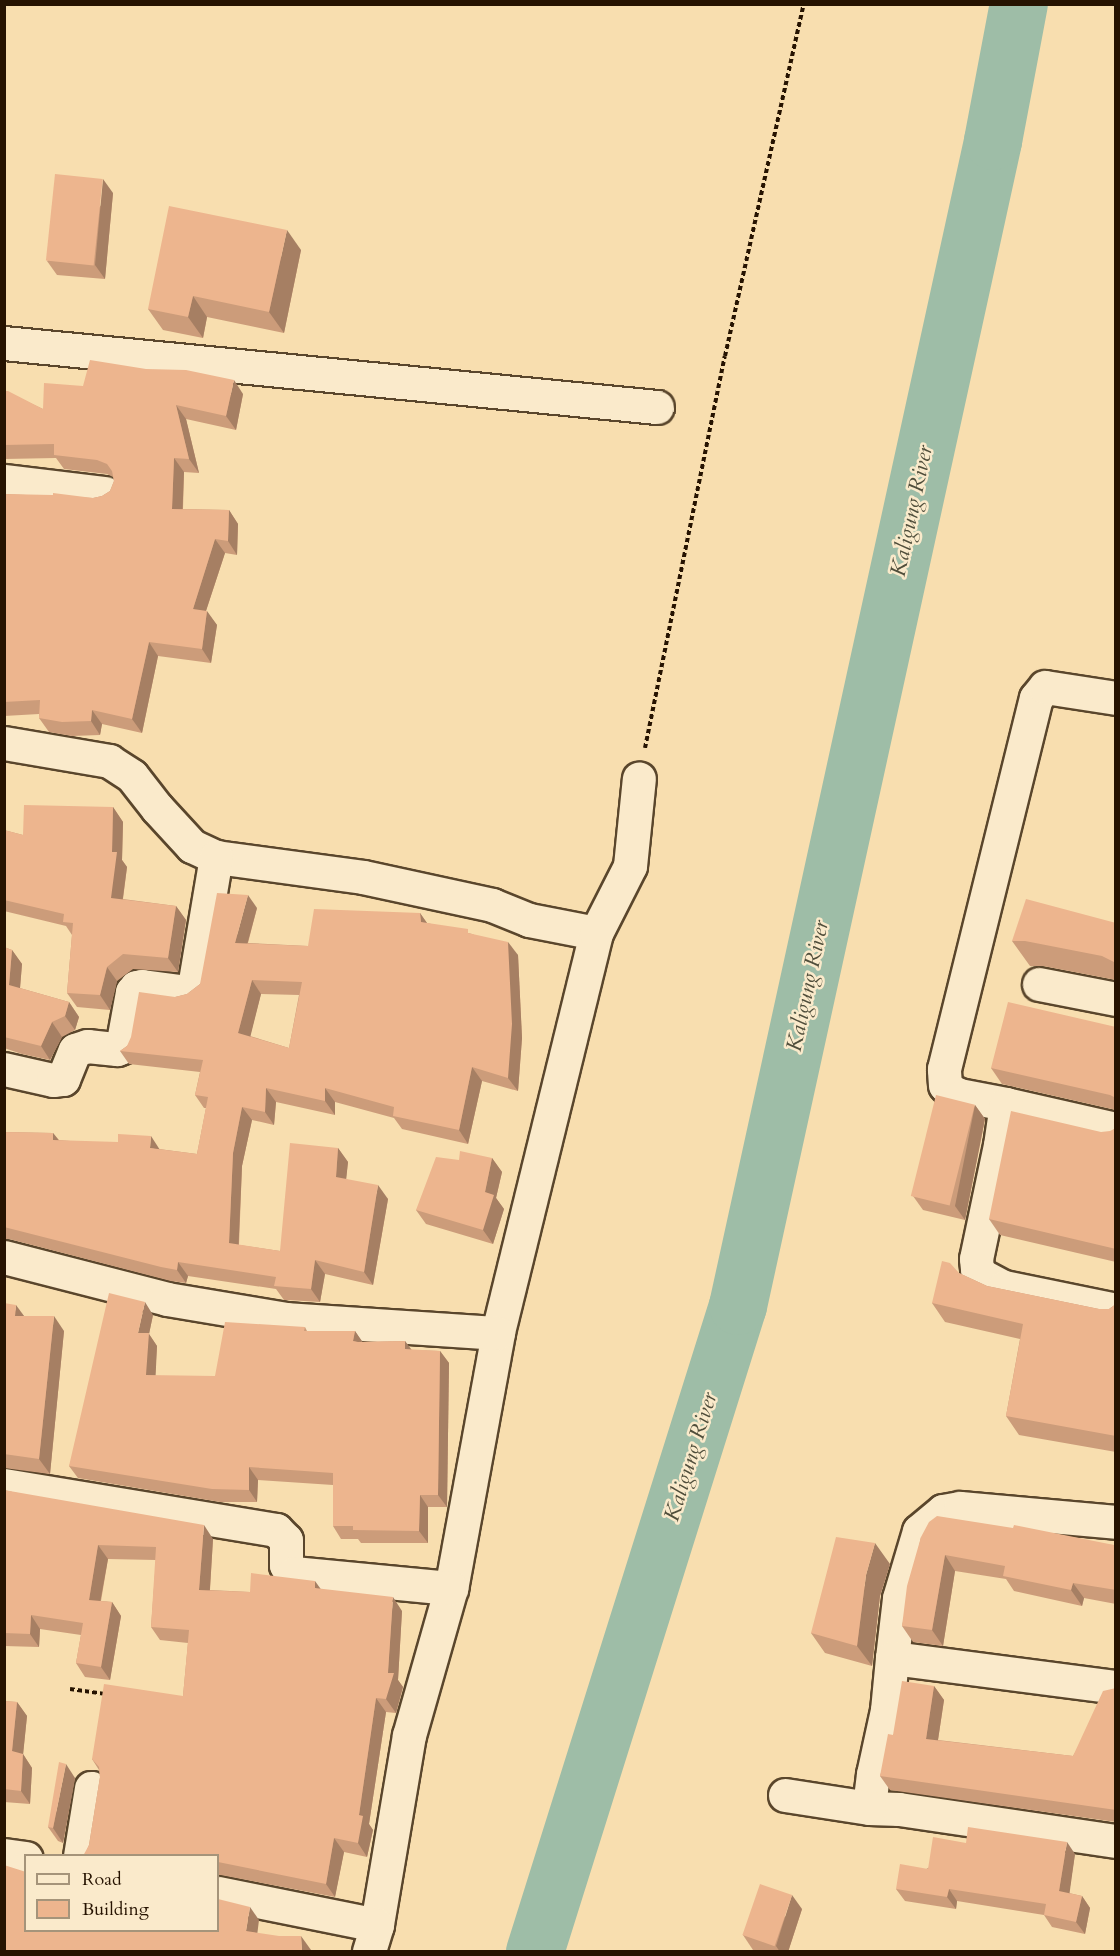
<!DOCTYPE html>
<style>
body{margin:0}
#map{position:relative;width:1120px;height:1956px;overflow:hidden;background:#f8deaf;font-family:Cardo,serif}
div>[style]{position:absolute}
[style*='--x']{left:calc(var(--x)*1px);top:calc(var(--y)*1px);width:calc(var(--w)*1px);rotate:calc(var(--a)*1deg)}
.river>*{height:58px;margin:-29px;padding:0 29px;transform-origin:29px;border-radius:29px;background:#9ebda7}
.path>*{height:4px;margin-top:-2px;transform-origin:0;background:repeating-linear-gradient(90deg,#261301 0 4.5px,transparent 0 7.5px)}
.roads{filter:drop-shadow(2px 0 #5a462c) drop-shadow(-2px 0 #5a462c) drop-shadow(0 2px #5a462c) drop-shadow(0 -2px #5a462c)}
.minor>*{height:33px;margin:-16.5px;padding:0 16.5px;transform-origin:16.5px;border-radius:16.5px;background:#faeacb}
.wall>*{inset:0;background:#cc9c7a}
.shaded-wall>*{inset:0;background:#a67f63}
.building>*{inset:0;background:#edb58e;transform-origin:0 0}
span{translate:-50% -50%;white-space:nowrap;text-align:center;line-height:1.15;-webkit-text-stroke:5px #faeacb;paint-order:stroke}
.water-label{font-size:22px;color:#504e3b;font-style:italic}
.frame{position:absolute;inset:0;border:6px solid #261301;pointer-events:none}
.legend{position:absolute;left:24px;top:1854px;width:195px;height:78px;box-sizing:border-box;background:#faeacb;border:2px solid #a5947a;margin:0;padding:8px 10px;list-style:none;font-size:18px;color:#261301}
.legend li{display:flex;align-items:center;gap:12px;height:30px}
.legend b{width:30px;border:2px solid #a5947a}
</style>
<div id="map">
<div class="river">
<div style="--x:535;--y:1952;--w:677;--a:-72.56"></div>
<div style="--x:738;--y:1306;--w:1193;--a:-77.65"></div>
<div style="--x:993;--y:141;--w:139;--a:-79.3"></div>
</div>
<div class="path">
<div style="--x:645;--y:748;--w:400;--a:-78.5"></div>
<div style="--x:725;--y:356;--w:361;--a:-77.4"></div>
<div style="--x:70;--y:1689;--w:35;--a:8"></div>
</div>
<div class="roads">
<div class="minor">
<div style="--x:4;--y:343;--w:656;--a:5.6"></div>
<div style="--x:4;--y:481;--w:102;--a:6.8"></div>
<div style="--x:4;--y:743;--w:107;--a:9.7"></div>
<div style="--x:109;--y:761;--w:27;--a:33"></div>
<div style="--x:132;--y:776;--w:41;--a:52"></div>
<div style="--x:157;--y:808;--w:52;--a:47.4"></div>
<div style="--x:192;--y:846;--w:26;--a:25"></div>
<div style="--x:216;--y:857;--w:148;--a:7.7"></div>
<div style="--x:363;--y:877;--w:132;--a:12.2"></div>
<div style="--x:492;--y:905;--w:40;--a:22"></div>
<div style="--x:529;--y:920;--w:68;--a:11"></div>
<div style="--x:596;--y:933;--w:412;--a:103.8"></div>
<div style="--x:498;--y:1333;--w:259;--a:100.4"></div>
<div style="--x:451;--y:1588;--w:153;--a:105.9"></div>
<div style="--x:409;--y:1735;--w:193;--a:99.6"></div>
<div style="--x:377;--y:1925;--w:28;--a:107"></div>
<div style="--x:596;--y:933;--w:75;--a:-63.1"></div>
<div style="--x:630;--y:866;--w:88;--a:-84.2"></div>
<div style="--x:1039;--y:984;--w:78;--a:11"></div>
<div style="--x:4;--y:1069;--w:50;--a:12.7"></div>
<div style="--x:53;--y:1080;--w:10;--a:-6"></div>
<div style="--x:63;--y:1079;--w:31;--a:-68"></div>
<div style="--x:75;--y:1050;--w:13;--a:-18"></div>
<div style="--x:87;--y:1046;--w:30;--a:6"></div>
<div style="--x:117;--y:1049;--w:5;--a:-22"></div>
<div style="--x:122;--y:1047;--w:56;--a:-79.7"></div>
<div style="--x:132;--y:992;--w:6;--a:-51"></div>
<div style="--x:136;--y:987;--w:6;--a:-9"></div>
<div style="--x:142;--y:986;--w:44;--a:7.8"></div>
<div style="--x:186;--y:992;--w:9;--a:-32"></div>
<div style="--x:194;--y:987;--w:132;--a:-80.4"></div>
<div style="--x:1006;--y:1104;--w:48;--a:-169.2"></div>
<div style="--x:959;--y:1095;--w:9;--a:-153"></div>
<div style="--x:951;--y:1091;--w:8;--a:-135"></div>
<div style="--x:945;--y:1085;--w:16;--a:-94"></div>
<div style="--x:944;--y:1069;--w:382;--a:-76.1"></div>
<div style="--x:1036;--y:698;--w:14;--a:-51"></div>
<div style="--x:1045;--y:687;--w:72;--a:8.8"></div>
<div style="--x:1116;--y:1129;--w:113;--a:-167.2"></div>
<div style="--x:1006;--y:1104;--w:41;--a:98.3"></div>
<div style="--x:1000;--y:1145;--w:116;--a:101.9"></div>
<div style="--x:976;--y:1259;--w:10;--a:84"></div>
<div style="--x:977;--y:1269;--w:7;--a:56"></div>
<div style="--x:981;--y:1275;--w:26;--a:28"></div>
<div style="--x:1004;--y:1287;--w:114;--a:11.6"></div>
<div style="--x:4;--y:1257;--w:168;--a:14.4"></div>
<div style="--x:167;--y:1299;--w:121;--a:9.5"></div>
<div style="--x:286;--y:1319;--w:212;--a:3.8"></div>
<div style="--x:4;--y:1485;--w:276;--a:9.4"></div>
<div style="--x:276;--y:1530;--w:14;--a:45"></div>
<div style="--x:286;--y:1540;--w:25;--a:90"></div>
<div style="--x:286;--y:1565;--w:11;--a:45"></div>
<div style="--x:294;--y:1573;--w:158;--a:5.5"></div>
<div style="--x:892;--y:1658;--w:60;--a:-83.3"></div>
<div style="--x:899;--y:1598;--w:70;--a:-73.4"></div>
<div style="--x:919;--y:1531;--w:31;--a:-40"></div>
<div style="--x:943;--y:1511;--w:17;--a:-10"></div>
<div style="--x:960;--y:1508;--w:157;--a:5.1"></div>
<div style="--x:1116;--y:1687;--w:226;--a:-172.6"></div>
<div style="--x:892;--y:1658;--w:52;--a:95.5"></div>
<div style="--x:887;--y:1710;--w:66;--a:102.3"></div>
<div style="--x:873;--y:1774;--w:34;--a:97"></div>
<div style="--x:869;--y:1808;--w:30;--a:2"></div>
<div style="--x:899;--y:1809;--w:219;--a:8.4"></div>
<div style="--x:785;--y:1795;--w:85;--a:8.8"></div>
<div style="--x:4;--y:1855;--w:22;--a:8"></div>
<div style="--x:80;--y:1856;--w:69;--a:-80.8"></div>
<div style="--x:218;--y:1893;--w:162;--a:11.4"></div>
</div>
</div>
<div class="wall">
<div style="clip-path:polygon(113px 193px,105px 279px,57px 275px,47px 261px)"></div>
<div style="clip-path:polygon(301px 250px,284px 333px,207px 317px,203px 338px,163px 330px,148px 309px)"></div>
<div style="clip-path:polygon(4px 391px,43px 409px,243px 394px,236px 430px,186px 419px,199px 473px,184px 472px,183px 509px,229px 510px,238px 524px,237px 555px,225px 553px,206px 611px,217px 625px,211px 663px,158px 656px,142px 733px,102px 724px,100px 735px,72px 736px,49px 732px,39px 718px,39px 714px,4px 716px,4px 494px,93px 498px,102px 496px,110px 491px,114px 481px,113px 477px,107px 474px,64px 469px,56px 458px,4px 459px)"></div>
<div style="clip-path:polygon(113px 807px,123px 822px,122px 860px,127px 867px,123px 899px,176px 906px,186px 920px,178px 972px,133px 969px,117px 981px,110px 1010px,77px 1007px,67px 993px,72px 935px,66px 926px,4px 911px,4px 830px,23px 835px)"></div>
<div style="clip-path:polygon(evenodd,257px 908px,248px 943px,308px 946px,420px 913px,427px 923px,472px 934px,518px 955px,522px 1038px,518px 1091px,482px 1081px,468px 1144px,402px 1129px,394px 1118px,335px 1102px,335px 1115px,276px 1102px,274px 1125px,252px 1120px,242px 1166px,239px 1245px,280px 1251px,338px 1148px,348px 1162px,346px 1179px,388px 1199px,373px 1285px,325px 1274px,320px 1302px,288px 1300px,284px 1300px,276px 1289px,188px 1276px,186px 1283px,171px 1281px,9px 1239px,4px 1239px,4px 1132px,53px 1133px,59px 1140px,159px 1149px,197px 1154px,206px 1108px,204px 1108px,195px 1095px,200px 1072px,129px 1064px,120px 1051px,127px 1046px,175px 997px,187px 994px,200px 984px,257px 908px,261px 994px,299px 995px,289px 1048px,250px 1036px,261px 994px)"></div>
<div style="clip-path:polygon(1116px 923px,1116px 980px,1043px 966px,1030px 966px,1012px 941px)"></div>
<div style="clip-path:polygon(4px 947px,12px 950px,22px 964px,20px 988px,69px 1002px,79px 1017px,75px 1030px,62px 1037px,50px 1060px,22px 1054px,4px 1048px)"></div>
<div style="clip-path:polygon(1116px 1027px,1116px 1110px,1002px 1084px,991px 1068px)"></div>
<div style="clip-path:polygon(975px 1105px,985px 1119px,965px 1220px,923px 1210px,913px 1196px)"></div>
<div style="clip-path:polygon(1116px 1128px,1116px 1262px,1000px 1235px,989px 1219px)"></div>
<div style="clip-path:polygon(492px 1158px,502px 1172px,496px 1198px,504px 1209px,493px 1244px,426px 1224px,416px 1210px)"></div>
<div style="clip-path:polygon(959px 1273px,987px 1286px,1099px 1309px,1109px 1309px,1116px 1304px,1116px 1452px,1019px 1435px,1006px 1416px,1020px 1339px,945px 1322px,932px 1303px)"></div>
<div style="clip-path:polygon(4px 1303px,24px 1316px,64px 1331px,50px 1474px,4px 1468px)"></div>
<div style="clip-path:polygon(153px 1315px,149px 1334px,157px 1346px,155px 1376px,215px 1376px,305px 1327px,307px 1331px,355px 1331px,362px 1342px,405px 1341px,411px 1350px,440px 1351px,449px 1363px,447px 1507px,428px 1507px,428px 1543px,361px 1543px,358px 1539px,341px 1539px,333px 1526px,333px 1485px,258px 1480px,257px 1502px,220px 1502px,78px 1478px,69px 1466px)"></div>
<div style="clip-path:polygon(4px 1490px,213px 1539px,210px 1590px,250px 1592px,320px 1589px,402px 1611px,398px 1680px,403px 1687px,396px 1713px,386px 1712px,369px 1824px,373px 1830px,367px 1857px,344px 1852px,335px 1897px,221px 1875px,218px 1875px,218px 1856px,85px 1855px,89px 1845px,100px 1777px,99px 1770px,92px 1759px,183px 1696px,188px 1643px,160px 1640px,151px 1627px,156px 1560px,108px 1559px,101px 1601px,112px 1602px,121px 1616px,110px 1680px,85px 1677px,76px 1663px,81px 1635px,40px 1629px,39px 1647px,4px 1646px)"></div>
<div style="clip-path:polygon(921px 1537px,1114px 1545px,1116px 1543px,1116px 1604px,1084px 1598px,1082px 1606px,1014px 1591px,1006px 1579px,955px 1571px,943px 1646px,913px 1642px,902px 1626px)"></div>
<div style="clip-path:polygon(890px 1564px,880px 1596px,872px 1666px,825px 1653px,811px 1633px)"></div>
<div style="clip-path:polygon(934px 1686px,944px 1700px,938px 1740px,1073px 1756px,1116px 1688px,1116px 1822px,890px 1790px,880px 1776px,893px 1735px)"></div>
<div style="clip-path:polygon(4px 1701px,17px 1702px,27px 1716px,23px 1754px,32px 1768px,30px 1804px,4px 1802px)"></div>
<div style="clip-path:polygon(75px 1778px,63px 1843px,58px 1841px,48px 1827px)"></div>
<div style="clip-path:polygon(966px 1843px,1075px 1854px,1069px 1893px,1082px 1896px,1090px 1908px,1085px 1934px,1052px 1927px,1044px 1915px,957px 1901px,956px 1909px,905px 1901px,896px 1889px)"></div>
<div style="clip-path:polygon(802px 1909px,788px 1952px,759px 1952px,753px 1950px,743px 1935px)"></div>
</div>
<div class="shaded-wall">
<div style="clip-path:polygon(103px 179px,113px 193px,105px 279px,95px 265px)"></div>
<div style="clip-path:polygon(287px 230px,301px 250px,284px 333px,269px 312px)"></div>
<div style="clip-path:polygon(193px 296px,207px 317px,203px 338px,188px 317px)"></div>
<div style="clip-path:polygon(234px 380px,243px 394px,236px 430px,226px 416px)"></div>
<div style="clip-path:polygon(176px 405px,186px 419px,199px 473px,189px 459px)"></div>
<div style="clip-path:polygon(174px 458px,184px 472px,182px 523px,172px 509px)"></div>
<div style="clip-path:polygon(229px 510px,238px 524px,237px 555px,228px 541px)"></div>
<div style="clip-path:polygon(215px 539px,225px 553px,202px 623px,193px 609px)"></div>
<div style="clip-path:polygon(207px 611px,217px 625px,211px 663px,202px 649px)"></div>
<div style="clip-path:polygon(149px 642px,158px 656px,142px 733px,132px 719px)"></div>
<div style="clip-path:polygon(92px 710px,102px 724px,100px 735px,91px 721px)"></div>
<div style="clip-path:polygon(113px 807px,123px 822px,122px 860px,127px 867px,121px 912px,111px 898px)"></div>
<div style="clip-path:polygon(248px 895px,257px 908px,244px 956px,235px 943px)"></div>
<div style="clip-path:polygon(176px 906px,186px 920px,178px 972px,168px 958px)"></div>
<div style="clip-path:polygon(420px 913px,429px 926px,421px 922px)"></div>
<div style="clip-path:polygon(508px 942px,518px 955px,522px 1038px,518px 1091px,508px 1078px)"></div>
<div style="clip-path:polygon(12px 950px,22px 964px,19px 1000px,9px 985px)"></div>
<div style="clip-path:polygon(107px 967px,117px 981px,110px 1010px,100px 995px)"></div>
<div style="clip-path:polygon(252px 980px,261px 994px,248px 1046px,238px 1033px)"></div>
<div style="clip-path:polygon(69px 1002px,79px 1017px,75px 1030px,65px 1016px)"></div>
<div style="clip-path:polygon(52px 1022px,62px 1037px,50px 1060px,41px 1046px)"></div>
<div style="clip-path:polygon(472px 1067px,482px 1081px,468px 1144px,459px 1130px)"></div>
<div style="clip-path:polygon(266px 1088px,276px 1102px,274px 1125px,265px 1112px)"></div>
<div style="clip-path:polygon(325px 1088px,335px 1102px,335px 1115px,325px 1101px)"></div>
<div style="clip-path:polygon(975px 1105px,985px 1119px,965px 1220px,955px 1206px)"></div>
<div style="clip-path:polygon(242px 1107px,252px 1120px,242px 1166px,238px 1257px,229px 1243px,233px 1153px)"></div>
<div style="clip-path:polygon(53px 1133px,63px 1146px,53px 1140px)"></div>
<div style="clip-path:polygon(151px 1136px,160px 1150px,150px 1148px)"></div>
<div style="clip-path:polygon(338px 1148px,348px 1162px,345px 1190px,336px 1177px)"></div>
<div style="clip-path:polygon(492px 1158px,502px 1172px,496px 1198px,504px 1209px,493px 1244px,483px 1230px,485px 1192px)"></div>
<div style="clip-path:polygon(378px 1185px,388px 1199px,373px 1285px,364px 1272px)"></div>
<div style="clip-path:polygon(315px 1260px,325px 1274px,320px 1302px,311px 1289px)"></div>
<div style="clip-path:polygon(178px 1262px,188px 1276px,186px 1283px,177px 1270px)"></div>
<div style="clip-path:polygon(145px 1302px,153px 1315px,149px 1334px,157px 1346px,155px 1388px,146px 1375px,138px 1333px)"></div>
<div style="clip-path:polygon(16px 1305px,27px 1320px,15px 1316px)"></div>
<div style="clip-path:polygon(54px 1316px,64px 1331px,50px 1474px,39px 1459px)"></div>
<div style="clip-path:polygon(355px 1331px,364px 1344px,353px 1341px)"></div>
<div style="clip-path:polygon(405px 1341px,414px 1353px,405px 1349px)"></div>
<div style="clip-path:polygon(440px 1351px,449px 1363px,447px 1507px,438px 1495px)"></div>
<div style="clip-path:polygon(249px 1467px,258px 1480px,257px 1502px,249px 1490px)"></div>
<div style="clip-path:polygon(420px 1495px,428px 1507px,428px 1543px,419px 1531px)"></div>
<div style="clip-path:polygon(204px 1525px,213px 1539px,209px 1603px,199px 1590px)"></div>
<div style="clip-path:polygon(875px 1543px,890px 1564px,880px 1596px,872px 1666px,857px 1646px,866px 1575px)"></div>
<div style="clip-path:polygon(98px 1545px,108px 1559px,98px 1614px,89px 1600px)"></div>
<div style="clip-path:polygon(945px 1555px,955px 1571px,943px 1646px,932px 1630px)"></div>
<div style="clip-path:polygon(315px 1581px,325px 1595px,315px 1588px)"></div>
<div style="clip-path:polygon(1073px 1583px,1084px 1598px,1082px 1606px,1071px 1590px)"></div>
<div style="clip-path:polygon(393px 1597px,402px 1611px,398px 1680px,403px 1687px,396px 1713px,386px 1699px)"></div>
<div style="clip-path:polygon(112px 1602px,121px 1616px,110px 1680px,101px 1667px)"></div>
<div style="clip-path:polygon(31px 1615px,40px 1629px,39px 1647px,30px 1634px)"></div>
<div style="clip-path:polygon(934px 1686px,944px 1700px,936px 1753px,926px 1739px)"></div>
<div style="clip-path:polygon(376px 1698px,386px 1712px,369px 1824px,373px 1830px,367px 1857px,358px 1843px,359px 1815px)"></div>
<div style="clip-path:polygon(17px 1702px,27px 1716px,22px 1765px,12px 1751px)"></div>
<div style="clip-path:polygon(23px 1754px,32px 1768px,30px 1804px,21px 1791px)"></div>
<div style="clip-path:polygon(66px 1764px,75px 1778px,63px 1843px,53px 1828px)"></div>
<div style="clip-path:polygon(334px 1838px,344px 1852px,335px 1897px,326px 1884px)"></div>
<div style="clip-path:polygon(1067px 1842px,1075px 1854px,1068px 1904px,1059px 1891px)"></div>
<div style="clip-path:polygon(949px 1889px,957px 1901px,956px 1909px,947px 1897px)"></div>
<div style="clip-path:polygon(792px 1895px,802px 1909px,788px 1952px,780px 1952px,776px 1946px)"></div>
<div style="clip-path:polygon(1082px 1896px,1090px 1908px,1085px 1934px,1076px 1922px)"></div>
<div style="clip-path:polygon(250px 1907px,259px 1920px,256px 1944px,246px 1931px)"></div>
<div style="clip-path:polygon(301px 1936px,311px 1950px,311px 1952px,302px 1952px)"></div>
</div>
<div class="building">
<div style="left:55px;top:174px;width:48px;height:87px;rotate:6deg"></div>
<div style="clip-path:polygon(169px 206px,287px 230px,269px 312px,193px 296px,188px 317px,148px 309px)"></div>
<div style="clip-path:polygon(90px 360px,146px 369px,186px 370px,234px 380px,226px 416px,176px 405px,189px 459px,174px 458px,172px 509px,229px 510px,228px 541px,215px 539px,193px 609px,207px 611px,202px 649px,149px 642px,132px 719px,92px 710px,91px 721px,62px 722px,39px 718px,40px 700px,4px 702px,4px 494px,53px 495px,53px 493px,93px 498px,102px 496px,110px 491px,114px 481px,112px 471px,107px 464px,97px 460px,54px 455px,54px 444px,4px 445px,4px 391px,8px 391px,43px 409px,44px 383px,83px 386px)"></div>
<div style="clip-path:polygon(24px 805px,113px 807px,112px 852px,117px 852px,111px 898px,176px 906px,168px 958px,123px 954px,107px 967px,100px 995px,67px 993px,73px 923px,63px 922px,64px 914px,4px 900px,4px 830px,23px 835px)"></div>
<div style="clip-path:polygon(evenodd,217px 893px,248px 895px,235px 943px,308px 946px,314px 909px,420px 913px,421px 922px,468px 929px,468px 933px,508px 942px,512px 1024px,508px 1078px,472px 1067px,459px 1130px,393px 1116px,394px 1107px,325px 1088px,325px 1101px,266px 1088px,265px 1112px,242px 1107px,233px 1153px,229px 1243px,280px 1251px,290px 1143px,338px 1148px,336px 1177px,378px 1185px,364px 1272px,315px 1260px,311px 1289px,274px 1286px,276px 1277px,178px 1262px,177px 1270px,161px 1267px,4px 1227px,4px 1132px,53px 1133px,53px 1140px,118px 1142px,118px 1134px,151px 1136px,150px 1148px,197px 1154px,208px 1097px,195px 1095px,203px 1060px,120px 1051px,127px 1046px,131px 1037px,139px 992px,175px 997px,187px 994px,200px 984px,217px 893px,252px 980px,302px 982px,289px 1048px,238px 1033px,252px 980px)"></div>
<div style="clip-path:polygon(1026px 899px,1116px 923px,1116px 963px,1102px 956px,1025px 941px,1012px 941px)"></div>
<div style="clip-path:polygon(4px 947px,12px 950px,9px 985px,69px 1002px,65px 1016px,52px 1022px,41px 1046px,4px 1037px)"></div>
<div style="clip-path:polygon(1008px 1002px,1116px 1027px,1116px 1098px,1110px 1095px,991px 1068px)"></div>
<div style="left:936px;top:1095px;width:40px;height:104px;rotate:14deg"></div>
<div style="clip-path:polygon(1011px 1111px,1101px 1132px,1110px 1131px,1116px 1128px,1116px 1249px,989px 1219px)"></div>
<div style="clip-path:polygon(460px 1151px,492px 1158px,485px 1192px,494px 1195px,483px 1230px,416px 1210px,436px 1157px,459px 1160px)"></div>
<div style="clip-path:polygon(942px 1261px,950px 1263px,959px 1273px,987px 1286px,1099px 1309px,1109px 1309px,1116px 1304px,1116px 1436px,1006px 1416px,1023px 1324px,932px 1303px)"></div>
<div style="clip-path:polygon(109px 1293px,145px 1302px,138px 1333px,149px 1333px,146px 1375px,215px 1376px,225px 1322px,305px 1327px,304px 1331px,355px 1331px,353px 1341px,358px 1342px,405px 1341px,405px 1349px,440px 1351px,438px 1495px,420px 1495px,419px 1531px,353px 1530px,353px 1526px,333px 1526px,333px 1473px,249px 1467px,249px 1490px,212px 1489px,69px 1466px)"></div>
<div style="clip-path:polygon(4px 1303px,16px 1305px,15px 1316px,54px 1316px,39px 1459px,4px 1454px)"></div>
<div style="clip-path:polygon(4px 1490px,204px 1525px,199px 1590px,250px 1592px,251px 1573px,315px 1581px,315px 1588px,393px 1597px,388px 1673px,394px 1673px,386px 1699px,376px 1698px,359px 1815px,363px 1816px,358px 1843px,334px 1838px,326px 1884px,218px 1862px,218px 1856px,83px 1856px,89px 1845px,100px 1777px,99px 1767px,92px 1759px,104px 1684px,183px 1696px,189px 1630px,151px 1627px,156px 1547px,98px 1545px,89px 1600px,112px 1602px,101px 1667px,76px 1663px,83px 1623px,31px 1615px,30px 1634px,4px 1633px)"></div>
<div style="clip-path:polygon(937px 1516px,1013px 1528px,1014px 1525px,1114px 1545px,1116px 1543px,1116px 1590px,1073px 1583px,1071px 1590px,1003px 1576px,1005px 1566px,945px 1555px,932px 1630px,902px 1626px,907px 1586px,921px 1537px,929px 1522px)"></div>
<div style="clip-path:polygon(836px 1537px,875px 1543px,866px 1575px,857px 1646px,811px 1633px)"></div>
<div style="clip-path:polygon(902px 1681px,934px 1686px,926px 1739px,1073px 1756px,1103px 1691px,1116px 1688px,1116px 1810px,880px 1776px,888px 1734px,893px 1735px)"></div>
<div style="clip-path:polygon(4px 1701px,17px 1702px,12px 1751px,23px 1754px,21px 1791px,4px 1789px)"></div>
<div style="clip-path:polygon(59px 1762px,66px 1764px,53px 1828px,48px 1827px)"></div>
<div style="clip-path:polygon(968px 1827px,1067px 1842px,1059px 1891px,1082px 1896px,1076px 1922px,1044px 1915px,1046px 1904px,949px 1889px,947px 1897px,896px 1889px,900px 1864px,928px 1869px,933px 1837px,966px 1843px)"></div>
<div style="clip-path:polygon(4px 1865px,26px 1872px,26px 1930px,218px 1930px,218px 1899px,250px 1907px,246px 1931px,279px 1936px,301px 1936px,302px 1952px,4px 1952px)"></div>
<div style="left:760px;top:1884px;width:34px;height:54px;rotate:19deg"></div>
</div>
<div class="water-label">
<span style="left:912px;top:511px;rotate:-78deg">Kaligung River</span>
<span style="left:808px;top:986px;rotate:-78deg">Kaligung River</span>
<span style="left:691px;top:1457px;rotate:-73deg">Kaligung River</span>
</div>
<div class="frame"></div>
<ul class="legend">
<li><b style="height:8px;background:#faeacb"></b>Road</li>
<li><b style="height:16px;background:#edb58e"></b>Building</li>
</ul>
</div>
